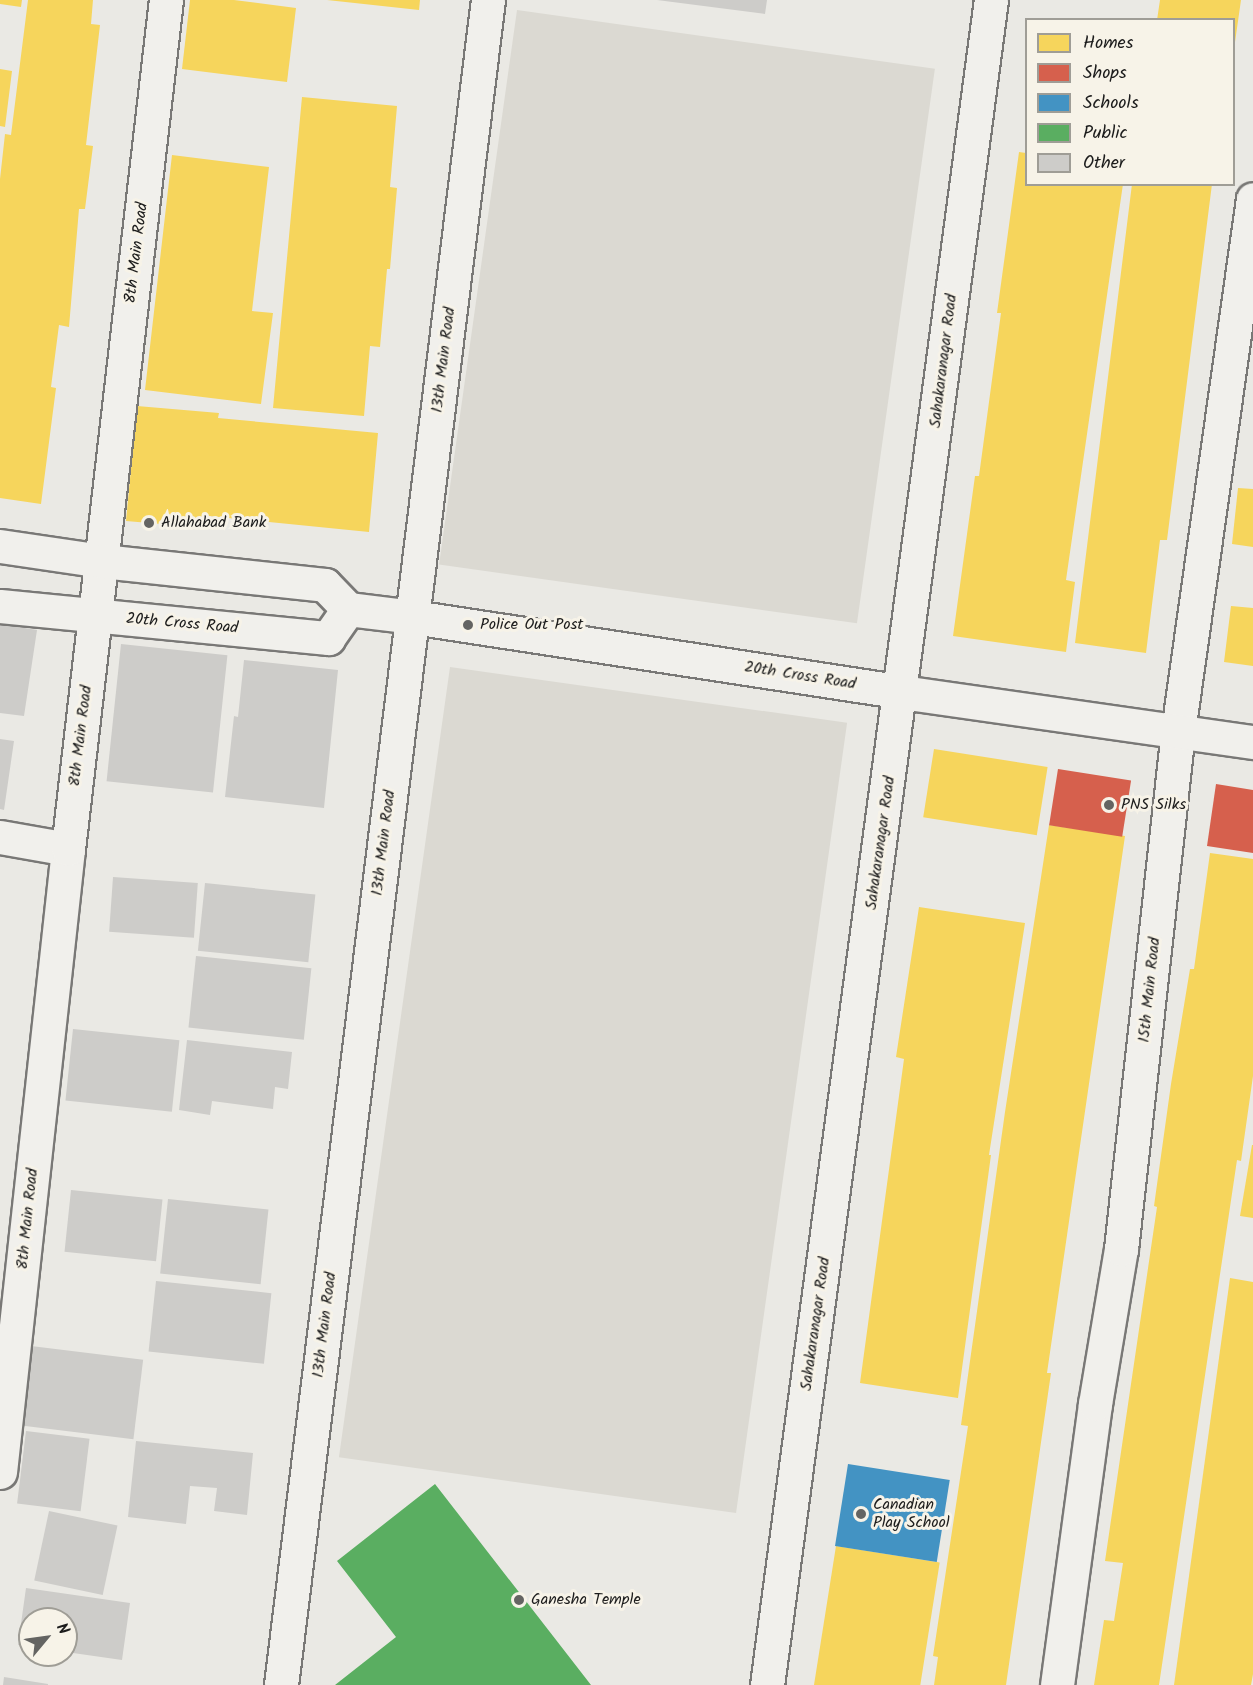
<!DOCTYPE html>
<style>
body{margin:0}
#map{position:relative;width:1253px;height:1685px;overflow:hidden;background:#eae9e4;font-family:Kalam,sans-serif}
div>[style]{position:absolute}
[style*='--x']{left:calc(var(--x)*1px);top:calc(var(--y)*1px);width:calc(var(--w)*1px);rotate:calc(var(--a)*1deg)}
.built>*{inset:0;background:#dbd9d2;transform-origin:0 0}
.homes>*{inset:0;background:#f6d55c;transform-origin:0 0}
.shops>*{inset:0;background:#d6604d;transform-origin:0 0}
.schools>*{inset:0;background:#4393c3;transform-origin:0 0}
.public>*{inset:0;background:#5aae61}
.building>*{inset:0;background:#cdccc9;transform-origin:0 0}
.roads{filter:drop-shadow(2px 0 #797876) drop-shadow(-2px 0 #797876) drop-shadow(0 2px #797876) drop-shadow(0 -2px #797876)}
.minor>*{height:33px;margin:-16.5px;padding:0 16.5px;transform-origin:16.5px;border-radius:16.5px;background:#f1f0ec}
.tertiary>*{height:33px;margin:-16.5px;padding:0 16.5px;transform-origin:16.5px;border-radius:16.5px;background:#f1f0ec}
.dots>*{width:16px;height:16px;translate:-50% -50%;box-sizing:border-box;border:3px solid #f7f3e8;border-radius:50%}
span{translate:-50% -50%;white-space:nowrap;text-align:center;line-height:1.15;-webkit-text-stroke:6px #f7f3e8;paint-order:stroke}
.street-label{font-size:16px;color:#1c1c1c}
.poi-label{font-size:16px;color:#1c1c1c}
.left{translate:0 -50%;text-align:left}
.legend{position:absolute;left:1025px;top:18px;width:210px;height:168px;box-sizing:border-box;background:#f7f3e8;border:2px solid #9f9d96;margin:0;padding:8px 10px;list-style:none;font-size:18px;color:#1c1c1c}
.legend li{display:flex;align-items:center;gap:12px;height:30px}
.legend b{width:30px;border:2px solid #9f9d96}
.north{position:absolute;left:18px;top:1607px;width:60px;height:60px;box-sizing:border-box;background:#f7f3e8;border:2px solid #9f9d96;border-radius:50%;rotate:61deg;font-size:16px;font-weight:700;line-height:24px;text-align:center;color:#1c1c1c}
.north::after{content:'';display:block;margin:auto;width:21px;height:27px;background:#646462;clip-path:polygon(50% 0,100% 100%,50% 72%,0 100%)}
</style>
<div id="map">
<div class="built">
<div style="left:517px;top:10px;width:422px;height:560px;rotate:8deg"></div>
<div style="left:450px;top:667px;width:401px;height:798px;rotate:8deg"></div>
</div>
<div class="homes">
<div style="clip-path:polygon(0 0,22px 0,21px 7px,0 4px)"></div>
<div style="clip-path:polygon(28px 0,93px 0,91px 24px,100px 25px,86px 145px,93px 146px,85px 209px,79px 209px,69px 327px,59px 325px,51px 387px,56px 388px,41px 504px,0 498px,0 179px,5px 134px,11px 135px)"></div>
<div style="clip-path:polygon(190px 0,234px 0,296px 8px,287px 82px,182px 69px)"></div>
<div style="clip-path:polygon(327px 0,420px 0,419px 10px)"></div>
<div style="clip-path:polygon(1160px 0,1241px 0,1235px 42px,1234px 20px,1157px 20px)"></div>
<div style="clip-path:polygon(0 69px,12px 71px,5px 127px,0 126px)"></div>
<div style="clip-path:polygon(302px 97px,397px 106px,390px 187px,397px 188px,390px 269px,387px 269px,380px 347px,370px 346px,364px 416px,273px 408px)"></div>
<div style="clip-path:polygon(1019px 152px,1026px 153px,1026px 184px,1123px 184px,1066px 580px,1075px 582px,1066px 652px,953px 636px,975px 476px,979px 476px,1001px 313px,997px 313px)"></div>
<div style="clip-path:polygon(172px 155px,269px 167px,252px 311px,273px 313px,261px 404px,145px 390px)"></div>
<div style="clip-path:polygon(1132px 184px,1212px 184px,1167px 540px,1160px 540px,1146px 653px,1075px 643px)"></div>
<div style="clip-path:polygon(137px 406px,219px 413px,218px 418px,378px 433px,369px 532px,209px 516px,208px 528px,126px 521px)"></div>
<div style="clip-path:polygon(1238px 488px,1253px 489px,1253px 547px,1232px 544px)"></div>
<div style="clip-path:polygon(1231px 606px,1253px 608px,1253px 666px,1224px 662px)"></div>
<div style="left:934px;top:749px;width:115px;height:69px;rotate:9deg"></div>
<div style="clip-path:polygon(1049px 825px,1125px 836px,1047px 1373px,1051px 1373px,1006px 1685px,934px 1685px,938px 1657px,933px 1656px,968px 1426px,961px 1425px,1005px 1112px)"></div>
<div style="clip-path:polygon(1210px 853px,1253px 859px,1253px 1076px,1241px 1161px,1237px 1160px,1159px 1685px,1094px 1685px,1104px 1620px,1114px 1621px,1123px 1563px,1105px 1561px,1157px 1207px,1154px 1206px,1171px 1084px,1190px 969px,1194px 969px)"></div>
<div style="clip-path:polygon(919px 907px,1025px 923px,989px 1155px,991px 1155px,958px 1398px,860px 1383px,904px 1059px,896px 1057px)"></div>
<div style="clip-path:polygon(1252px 1145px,1253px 1145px,1253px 1218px,1240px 1216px)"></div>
<div style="clip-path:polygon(1230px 1278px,1253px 1282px,1253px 1674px,1251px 1685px,1174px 1685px)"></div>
<div style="left:836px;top:1546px;width:105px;height:141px;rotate:9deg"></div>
</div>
<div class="shops">
<div style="left:1058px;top:769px;width:74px;height:57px;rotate:9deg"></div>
<div style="clip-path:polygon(1216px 784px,1253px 790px,1253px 853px,1207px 846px)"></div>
</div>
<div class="schools">
<div style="left:848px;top:1464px;width:103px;height:83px;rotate:9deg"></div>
</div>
<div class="public">
<div style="clip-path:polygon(435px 1484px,591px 1685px,335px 1685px,396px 1637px,337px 1561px)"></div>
</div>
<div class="building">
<div style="clip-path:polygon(657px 0,767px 0,765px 14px)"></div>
<div style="clip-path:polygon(0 624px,37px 630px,24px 716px,0 713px)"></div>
<div style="left:121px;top:644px;width:107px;height:138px;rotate:6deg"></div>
<div style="clip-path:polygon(244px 660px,338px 670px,324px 808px,225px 797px,234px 716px,238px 717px)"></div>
<div style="clip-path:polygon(0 739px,14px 741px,4px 810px,0 809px)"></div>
<div style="left:113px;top:877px;width:85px;height:55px;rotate:4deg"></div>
<div style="left:205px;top:883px;width:111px;height:68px;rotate:6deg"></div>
<div style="left:196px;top:956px;width:116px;height:72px;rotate:6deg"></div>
<div style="left:73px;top:1029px;width:107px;height:72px;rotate:6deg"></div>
<div style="clip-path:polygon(187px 1040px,292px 1052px,288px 1089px,275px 1087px,273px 1109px,212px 1101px,210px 1115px,179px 1110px)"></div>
<div style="left:71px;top:1190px;width:92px;height:62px;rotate:6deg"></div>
<div style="left:168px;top:1199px;width:101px;height:75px;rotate:6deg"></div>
<div style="left:156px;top:1281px;width:116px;height:71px;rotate:6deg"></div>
<div style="left:31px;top:1346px;width:113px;height:80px;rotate:7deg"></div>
<div style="left:26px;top:1431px;width:64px;height:73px;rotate:7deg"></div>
<div style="clip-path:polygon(136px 1441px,253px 1453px,247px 1515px,214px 1511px,217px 1488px,190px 1486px,186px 1524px,128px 1517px)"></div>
<div style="left:49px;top:1511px;width:70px;height:71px;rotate:12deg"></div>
<div style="clip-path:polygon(26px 1588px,130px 1603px,122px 1660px,66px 1652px,66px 1619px,30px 1619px,30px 1646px,18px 1645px)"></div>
<div style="clip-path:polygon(4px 1677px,48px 1684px,48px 1685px,3px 1685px)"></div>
</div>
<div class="roads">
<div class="minor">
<div style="--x:413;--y:617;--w:494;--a:8.7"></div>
<div style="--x:0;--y:837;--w:69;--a:10"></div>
<div style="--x:0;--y:1472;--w:627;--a:-83.77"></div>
<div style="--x:68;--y:849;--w:855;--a:-83.42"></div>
<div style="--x:1057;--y:1685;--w:284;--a:-82.3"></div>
<div style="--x:1095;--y:1404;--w:157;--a:-80.5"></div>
<div style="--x:1121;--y:1249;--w:521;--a:-83.72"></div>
<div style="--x:1178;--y:731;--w:537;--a:-81.98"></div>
</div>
<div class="tertiary">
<div style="--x:0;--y:546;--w:103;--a:8.4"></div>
<div style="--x:102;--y:561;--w:224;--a:6.1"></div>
<div style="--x:325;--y:585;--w:33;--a:46"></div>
<div style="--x:348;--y:609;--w:65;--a:7"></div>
<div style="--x:0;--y:606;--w:330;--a:5.6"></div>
<div style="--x:328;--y:638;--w:35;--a:-55"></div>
<div style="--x:901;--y:692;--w:356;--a:8.1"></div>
<div style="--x:281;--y:1685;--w:1698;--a:-83"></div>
<div style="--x:767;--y:1685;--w:1700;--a:-82.43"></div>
</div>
</div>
<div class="dots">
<div style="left:149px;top:523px;background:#646462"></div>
<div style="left:468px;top:625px;background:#646462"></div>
<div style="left:1109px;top:805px;background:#646462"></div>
<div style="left:861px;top:1514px;background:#646462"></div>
<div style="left:519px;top:1600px;background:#646462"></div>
</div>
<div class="street-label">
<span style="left:137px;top:253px;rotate:-83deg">8th Main Road</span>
<span style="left:444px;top:360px;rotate:-83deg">13th Main Road</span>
<span style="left:944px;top:361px;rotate:-83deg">Sahakaranagar Road</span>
<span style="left:182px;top:624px;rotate:5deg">20th Cross Road</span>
<span style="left:800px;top:676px;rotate:9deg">20th Cross Road</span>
<span style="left:81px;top:736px;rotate:-83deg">8th Main Road</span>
<span style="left:384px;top:843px;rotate:-83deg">13th Main Road</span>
<span style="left:881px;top:843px;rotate:-82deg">Sahakaranagar Road</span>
<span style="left:1150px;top:990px;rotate:-84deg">15th Main Road</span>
<span style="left:28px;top:1219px;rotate:-84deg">8th Main Road</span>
<span style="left:816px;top:1324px;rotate:-82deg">Sahakaranagar Road</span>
<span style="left:325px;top:1325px;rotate:-83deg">13th Main Road</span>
</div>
<div class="poi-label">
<span class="left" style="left:161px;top:523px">Allahabad Bank</span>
<span class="left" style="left:480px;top:625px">Police Out Post</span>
<span class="left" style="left:1121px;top:805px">PNS Silks</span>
<span class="left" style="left:873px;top:1514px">Canadian<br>Play School</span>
<span class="left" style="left:531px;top:1600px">Ganesha Temple</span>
</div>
<ul class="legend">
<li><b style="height:16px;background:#f6d55c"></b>Homes</li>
<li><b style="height:16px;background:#d6604d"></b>Shops</li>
<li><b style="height:16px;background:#4393c3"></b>Schools</li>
<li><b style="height:16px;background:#5aae61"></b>Public</li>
<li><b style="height:16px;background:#cdccc9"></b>Other</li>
</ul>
<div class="north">N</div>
</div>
